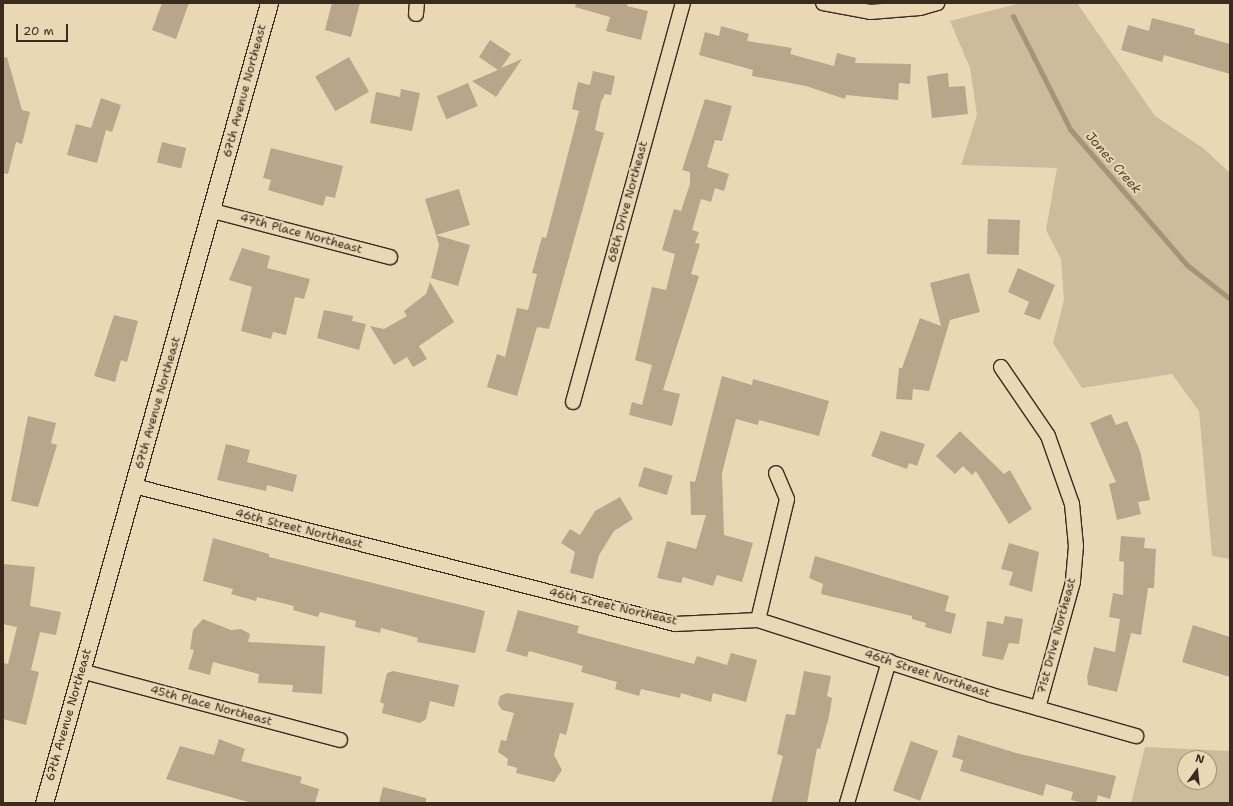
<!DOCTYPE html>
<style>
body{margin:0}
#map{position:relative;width:1233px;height:806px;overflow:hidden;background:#ead7b4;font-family:"Shantell Sans",sans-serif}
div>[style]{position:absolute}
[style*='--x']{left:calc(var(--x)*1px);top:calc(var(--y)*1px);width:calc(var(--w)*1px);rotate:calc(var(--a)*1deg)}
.green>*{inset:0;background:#cebb9c}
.stream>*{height:5px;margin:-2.5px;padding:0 2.5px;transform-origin:2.5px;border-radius:2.5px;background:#a69379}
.building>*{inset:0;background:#b9a68a;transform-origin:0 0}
.roads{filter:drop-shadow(1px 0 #3b2a1e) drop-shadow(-1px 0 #3b2a1e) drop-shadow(0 1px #3b2a1e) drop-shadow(0 -1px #3b2a1e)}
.minor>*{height:14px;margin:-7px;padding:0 7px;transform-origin:7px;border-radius:7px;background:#ead7b4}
.tertiary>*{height:17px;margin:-8.5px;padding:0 8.5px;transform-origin:8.5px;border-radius:8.5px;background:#ead7b4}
span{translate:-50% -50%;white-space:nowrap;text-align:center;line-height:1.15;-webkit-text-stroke:4px #ead7b4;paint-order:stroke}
.street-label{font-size:12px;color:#3b2a1e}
.water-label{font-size:13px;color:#564435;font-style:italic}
.frame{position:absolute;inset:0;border:4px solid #3b2a1e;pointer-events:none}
.north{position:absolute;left:1177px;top:750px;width:40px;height:40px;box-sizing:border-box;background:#ead7b4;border:1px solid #a49278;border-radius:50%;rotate:15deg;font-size:11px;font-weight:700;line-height:16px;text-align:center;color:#3b2a1e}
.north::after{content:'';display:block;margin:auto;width:14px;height:18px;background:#3b2a1e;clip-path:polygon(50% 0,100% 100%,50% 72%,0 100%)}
.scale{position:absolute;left:16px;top:24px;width:52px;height:18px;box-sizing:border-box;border:2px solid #3b2a1e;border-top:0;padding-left:5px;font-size:12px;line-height:14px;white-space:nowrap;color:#3b2a1e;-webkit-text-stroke:3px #ead7b4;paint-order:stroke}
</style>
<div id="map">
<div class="green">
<div style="clip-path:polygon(1021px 3px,1077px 3px,1155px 116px,1203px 148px,1230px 173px,1230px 559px,1212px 556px,1199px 411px,1172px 374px,1082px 388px,1053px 343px,1064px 300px,1061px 259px,1046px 230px,1057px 168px,961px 165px,977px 115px,970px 68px,950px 21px)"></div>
<div style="clip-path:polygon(evenodd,1145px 747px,1230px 751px,1230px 803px,1131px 803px,1145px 747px,1185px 758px,1209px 758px,1209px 782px,1185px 782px,1185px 758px)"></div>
</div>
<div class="stream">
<div style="--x:1013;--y:16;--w:127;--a:63.2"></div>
<div style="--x:1070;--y:129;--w:179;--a:49.3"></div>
<div style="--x:1187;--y:265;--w:55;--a:38.3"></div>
</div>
<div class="building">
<div style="clip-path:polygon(162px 3px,189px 3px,176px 39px,152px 30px)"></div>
<div style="clip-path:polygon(332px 3px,360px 3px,351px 37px,325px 30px)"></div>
<div style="clip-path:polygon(576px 3px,628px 3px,627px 6px,648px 11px,641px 40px,606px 31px,610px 17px,575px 7px)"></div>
<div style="clip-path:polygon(1152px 18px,1195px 29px,1194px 34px,1230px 44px,1230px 74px,1164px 55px,1162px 62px,1121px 50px,1128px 25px,1149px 31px)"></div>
<div style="clip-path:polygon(721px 26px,749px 34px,747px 41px,792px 48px,790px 54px,834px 66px,837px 53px,856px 58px,855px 63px,911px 64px,910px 84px,899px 83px,898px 100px,846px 95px,845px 99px,806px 86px,752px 76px,753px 70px,699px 55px,705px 32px,719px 36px)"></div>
<div style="clip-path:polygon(490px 40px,511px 54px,501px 68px,522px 59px,496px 97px,472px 81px,498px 70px,479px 57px)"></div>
<div style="clip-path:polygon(7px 57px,22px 110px,30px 112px,22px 144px,16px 142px,8px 174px,3px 173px,3px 58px)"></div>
<div style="left:349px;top:57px;width:40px;height:39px;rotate:60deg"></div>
<div style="clip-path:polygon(593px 71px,615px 76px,611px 95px,605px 94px,601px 102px,595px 130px,604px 133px,549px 329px,537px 327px,517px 396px,487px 387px,497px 354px,505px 357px,517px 308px,528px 310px,537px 274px,532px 273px,542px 237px,546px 238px,579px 111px,572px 109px,578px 82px,590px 85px)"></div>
<div style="clip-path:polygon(948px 73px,949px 87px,965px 86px,968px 114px,932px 118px,927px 76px)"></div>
<div style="left:468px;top:83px;width:25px;height:34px;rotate:67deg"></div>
<div style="clip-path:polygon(401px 89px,420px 93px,412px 131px,370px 123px,376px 92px,400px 97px)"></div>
<div style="clip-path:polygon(101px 98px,121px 105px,112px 132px,106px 130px,97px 163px,67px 155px,76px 124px,91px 128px)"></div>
<div style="clip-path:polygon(705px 99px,732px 106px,722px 141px,715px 140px,707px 167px,729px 174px,724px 191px,715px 188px,711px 202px,701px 199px,692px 230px,699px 232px,695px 243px,700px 244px,691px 274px,699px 276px,663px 390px,680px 394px,672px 426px,629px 415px,632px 402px,642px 405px,652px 365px,635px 360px,652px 287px,666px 290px,675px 254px,662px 250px,674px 209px,681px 211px,690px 184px,690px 172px,682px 170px)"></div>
<div style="left:162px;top:142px;width:25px;height:21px;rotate:14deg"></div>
<div style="clip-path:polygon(271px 148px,343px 166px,335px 198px,326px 196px,323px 206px,268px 190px,271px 180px,263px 178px)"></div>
<div style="clip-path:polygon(459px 189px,470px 225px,436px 235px,470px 245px,458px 286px,431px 278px,439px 245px,425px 199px)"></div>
<div style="left:988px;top:219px;width:32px;height:35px;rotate:2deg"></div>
<div style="clip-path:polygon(242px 248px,270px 256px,267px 268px,310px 279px,304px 299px,295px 297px,286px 335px,273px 332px,271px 339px,241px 331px,252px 287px,229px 280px)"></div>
<div style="clip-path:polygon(1018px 268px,1055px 285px,1040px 320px,1024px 314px,1029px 302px,1008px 292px)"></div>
<div style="clip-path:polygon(969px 273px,980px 312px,950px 320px,929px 391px,913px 389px,912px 400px,896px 399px,899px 368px,902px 368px,920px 318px,941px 326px,930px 283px)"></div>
<div style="clip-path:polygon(430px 282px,454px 322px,419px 346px,427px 359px,413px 367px,407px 357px,394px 365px,370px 326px,384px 329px,407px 316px,404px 311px,426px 294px)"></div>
<div style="clip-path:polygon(324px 310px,353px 316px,352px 321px,366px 324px,359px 350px,317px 338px)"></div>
<div style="clip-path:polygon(114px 315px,138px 321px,127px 362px,121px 360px,115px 382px,94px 376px)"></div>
<div style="clip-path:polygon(722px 376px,752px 385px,753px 379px,829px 401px,819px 436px,759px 420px,758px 425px,736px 419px,722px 473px,724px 535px,753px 543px,742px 582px,717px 575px,713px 586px,683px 577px,681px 583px,657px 578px,667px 541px,696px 549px,706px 515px,691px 515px,690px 481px,695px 482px)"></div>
<div style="clip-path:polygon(1111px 414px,1116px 425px,1127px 421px,1140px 451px,1150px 500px,1138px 502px,1141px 514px,1117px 520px,1109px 484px,1116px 482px,1090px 423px)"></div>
<div style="clip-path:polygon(28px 416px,56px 423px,51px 443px,57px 445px,38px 507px,11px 501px)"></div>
<div style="clip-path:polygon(881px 431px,925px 444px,917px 466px,909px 463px,907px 469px,871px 456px)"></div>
<div style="clip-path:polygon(960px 431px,1004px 474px,1010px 470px,1032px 509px,1009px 524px,976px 471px,972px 475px,963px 466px,955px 474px,936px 456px)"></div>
<div style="clip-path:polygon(226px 444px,250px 450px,247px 462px,297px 475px,293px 492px,267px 485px,266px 491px,217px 480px)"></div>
<div style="left:644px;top:467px;width:30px;height:20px;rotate:17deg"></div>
<div style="clip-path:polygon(620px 497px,633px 519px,614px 531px,599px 555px,593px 579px,570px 573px,575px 552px,561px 543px,570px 529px,580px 535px,595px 511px)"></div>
<div style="clip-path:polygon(1121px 536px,1145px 538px,1144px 548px,1156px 549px,1154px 588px,1148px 588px,1141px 635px,1131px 633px,1117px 692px,1088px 685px,1087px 677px,1094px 647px,1115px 652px,1120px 619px,1109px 617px,1113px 593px,1123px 595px,1124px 562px,1119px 561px)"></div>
<div style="clip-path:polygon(213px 538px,269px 554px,269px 557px,485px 611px,475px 653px,417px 642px,418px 638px,381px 628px,380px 633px,355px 627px,356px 621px,320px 612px,318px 617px,293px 610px,294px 606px,257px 597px,256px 601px,231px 594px,233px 589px,203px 581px)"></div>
<div style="clip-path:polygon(1009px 543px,1039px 552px,1032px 592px,1009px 585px,1013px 572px,1001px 569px)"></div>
<div style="clip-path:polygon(815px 556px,949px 596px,945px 611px,956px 614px,951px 634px,925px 627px,926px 623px,912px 619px,912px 616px,821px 594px,823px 584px,809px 578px)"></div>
<div style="clip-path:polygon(3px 564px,35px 567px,30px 606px,61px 612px,56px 635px,40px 632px,31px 670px,39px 672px,26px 725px,3px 719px,3px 663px,8px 664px,17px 627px,3px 624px)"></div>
<div style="clip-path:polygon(518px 610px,579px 626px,577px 633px,694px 664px,697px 656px,727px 665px,731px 653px,757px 660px,746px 702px,713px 693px,711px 702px,681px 693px,680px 698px,641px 689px,639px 696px,615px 689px,617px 682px,581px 672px,583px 666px,529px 651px,527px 657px,506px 651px)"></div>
<div style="clip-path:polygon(1005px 616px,1023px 619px,1019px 644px,1009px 643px,1003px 660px,982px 656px,987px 621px,1003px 624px)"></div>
<div style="clip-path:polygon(203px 619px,231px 630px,241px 629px,250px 634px,248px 642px,325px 646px,322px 694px,292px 692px,293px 685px,258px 683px,259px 674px,213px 662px,210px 675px,188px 669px,194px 650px,190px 649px,193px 630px)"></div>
<div style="clip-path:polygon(1193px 625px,1230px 637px,1230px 677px,1182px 662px)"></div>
<div style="clip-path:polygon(393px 671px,459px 685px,454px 707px,430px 701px,426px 719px,420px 723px,382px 713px,384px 704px,380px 702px,387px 673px)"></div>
<div style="clip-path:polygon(804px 671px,831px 676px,827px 696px,832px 698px,829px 717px,820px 749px,817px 748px,807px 803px,771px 803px,783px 756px,777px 754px,786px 714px,795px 715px)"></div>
<div style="clip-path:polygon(507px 693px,574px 703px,566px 735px,560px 733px,554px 755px,562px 770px,554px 782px,516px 773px,517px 768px,507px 765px,508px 759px,498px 752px,501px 740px,506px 741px,514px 713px,502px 710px,498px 704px,500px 696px)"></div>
<div style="clip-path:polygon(958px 735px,1016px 753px,1116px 776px,1110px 799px,1098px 795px,1096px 803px,1083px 803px,1071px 800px,1073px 792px,1046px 784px,1043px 796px,960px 771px,963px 760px,952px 757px)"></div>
<div style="clip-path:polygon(219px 739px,245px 749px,241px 761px,302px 777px,300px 783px,319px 789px,315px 803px,252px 803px,166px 779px,180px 746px,214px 755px)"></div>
<div style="left:911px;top:741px;width:29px;height:53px;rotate:20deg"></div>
<div style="clip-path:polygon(383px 787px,426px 798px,426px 803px,379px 803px)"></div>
</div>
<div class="roads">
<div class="minor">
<div style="--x:823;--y:3;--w:48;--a:10.8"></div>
<div style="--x:870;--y:12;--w:50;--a:-4.6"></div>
<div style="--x:920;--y:8;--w:18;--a:-16"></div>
<div style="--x:416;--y:14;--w:11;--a:-85"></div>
<div style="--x:213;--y:211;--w:183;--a:14.6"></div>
<div style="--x:1001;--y:367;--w:83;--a:55.7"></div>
<div style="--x:1048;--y:436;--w:72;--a:70.6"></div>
<div style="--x:1072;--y:504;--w:42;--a:84.6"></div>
<div style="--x:1076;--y:546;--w:36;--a:95"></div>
<div style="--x:1073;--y:582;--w:131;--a:105.5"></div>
<div style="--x:573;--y:402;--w:414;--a:-74.6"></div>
<div style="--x:134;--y:486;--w:558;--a:14.31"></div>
<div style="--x:675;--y:624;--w:83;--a:-2.8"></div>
<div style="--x:758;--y:620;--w:245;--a:17.8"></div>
<div style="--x:991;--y:695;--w:151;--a:15.8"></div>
<div style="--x:758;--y:620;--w:124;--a:-76.5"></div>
<div style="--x:787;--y:499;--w:28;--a:-113"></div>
<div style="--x:81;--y:671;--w:268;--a:14.9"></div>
<div style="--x:847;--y:803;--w:148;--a:-73.5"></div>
</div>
<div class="tertiary">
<div style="--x:44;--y:803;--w:831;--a:-74.29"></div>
</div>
</div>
<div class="street-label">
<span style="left:245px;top:91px;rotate:-75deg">67th Avenue Northeast</span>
<span style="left:628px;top:202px;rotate:-75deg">68th Drive Northeast</span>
<span style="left:301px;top:234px;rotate:15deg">47th Place Northeast</span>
<span style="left:158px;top:403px;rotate:-74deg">67th Avenue Northeast</span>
<span style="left:299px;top:529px;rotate:14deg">46th Street Northeast</span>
<span style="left:613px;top:607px;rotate:13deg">46th Street Northeast</span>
<span style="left:1057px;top:636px;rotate:-75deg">71st Drive Northeast</span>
<span style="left:927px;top:674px;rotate:18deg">46th Street Northeast</span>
<span style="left:211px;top:706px;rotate:15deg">45th Place Northeast</span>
<span style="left:69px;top:715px;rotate:-74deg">67th Avenue Northeast</span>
</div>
<div class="water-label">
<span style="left:1113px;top:163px;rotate:49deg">Jones Creek</span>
</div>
<div class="frame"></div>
<div class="north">N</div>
<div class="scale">20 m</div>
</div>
